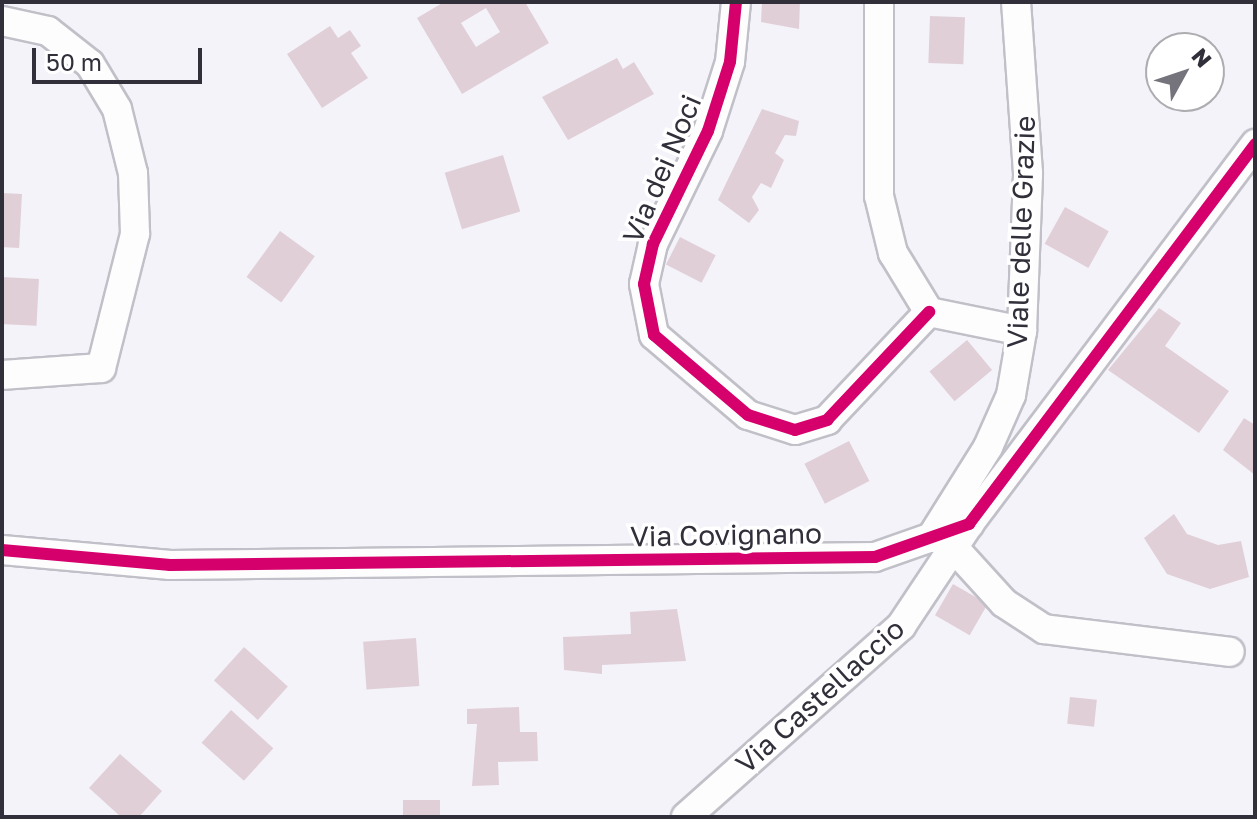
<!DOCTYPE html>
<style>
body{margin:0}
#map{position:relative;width:1257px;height:819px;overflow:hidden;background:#f4f3f9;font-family:"Golos Text",sans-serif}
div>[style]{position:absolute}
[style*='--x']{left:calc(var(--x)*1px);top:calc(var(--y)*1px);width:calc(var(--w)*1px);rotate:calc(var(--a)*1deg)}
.building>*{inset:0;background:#e1cfd8;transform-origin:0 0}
.roads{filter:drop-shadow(2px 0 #c1c0c8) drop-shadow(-2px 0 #c1c0c8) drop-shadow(0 2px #c1c0c8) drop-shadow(0 -2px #c1c0c8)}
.minor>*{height:28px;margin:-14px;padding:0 14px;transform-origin:14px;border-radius:14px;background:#fdfdfe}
.cycleway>*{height:12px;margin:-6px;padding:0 6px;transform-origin:6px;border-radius:6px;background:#d6006c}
span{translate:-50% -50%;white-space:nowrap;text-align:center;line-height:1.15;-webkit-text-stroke:7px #fff;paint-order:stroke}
.street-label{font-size:28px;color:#312f3a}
.frame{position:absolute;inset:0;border:4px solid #312f3a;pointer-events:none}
.north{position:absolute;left:1145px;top:32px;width:80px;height:80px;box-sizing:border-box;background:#fff;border:2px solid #adacb0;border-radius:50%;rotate:50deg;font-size:22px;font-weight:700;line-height:32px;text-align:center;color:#312f3a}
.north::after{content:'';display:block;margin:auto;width:28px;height:36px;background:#75747d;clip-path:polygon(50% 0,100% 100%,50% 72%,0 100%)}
.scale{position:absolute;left:32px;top:48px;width:170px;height:36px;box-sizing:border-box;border:4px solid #312f3a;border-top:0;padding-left:10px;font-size:24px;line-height:28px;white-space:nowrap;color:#312f3a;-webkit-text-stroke:6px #fff;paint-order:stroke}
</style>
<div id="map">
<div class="building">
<div style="clip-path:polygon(evenodd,444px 2px,525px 2px,549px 43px,462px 94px,417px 18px,444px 2px,486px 8px,500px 32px,476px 47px,461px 23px,486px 8px)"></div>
<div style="clip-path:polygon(762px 2px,800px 2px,799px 29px,761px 22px)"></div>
<div style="left:930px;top:16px;width:35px;height:47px;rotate:2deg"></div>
<div style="clip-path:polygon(330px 26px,338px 38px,350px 30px,361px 46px,351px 53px,368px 78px,322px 108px,287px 54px)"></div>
<div style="clip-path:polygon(617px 58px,623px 69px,634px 62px,654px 94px,568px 140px,542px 97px)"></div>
<div style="clip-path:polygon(762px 109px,799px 121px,796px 136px,785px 135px,775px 153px,784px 160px,771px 188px,761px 183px,752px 197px,759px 210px,749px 223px,718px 200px)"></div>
<div style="left:503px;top:155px;width:59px;height:61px;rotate:73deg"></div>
<div style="left:2px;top:193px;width:20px;height:54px;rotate:3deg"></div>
<div style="left:1065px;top:207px;width:50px;height:42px;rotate:29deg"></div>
<div style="left:280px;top:231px;width:43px;height:57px;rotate:36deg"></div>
<div style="left:680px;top:237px;width:40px;height:31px;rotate:27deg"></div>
<div style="left:2px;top:277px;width:37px;height:47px;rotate:3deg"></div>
<div style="clip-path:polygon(1159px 308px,1181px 323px,1165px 346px,1229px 391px,1199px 433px,1108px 370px)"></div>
<div style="left:967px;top:340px;width:39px;height:49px;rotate:50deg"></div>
<div style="clip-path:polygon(1244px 418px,1255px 425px,1255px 475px,1223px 450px)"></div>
<div style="left:849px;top:441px;width:45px;height:50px;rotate:63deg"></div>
<div style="clip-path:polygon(1174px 514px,1187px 534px,1218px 545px,1241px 541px,1249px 577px,1210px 589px,1167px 574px,1144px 538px)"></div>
<div style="left:953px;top:584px;width:40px;height:36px;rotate:30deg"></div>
<div style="clip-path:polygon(677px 609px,686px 661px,602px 665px,602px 674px,564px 670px,563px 637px,631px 634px,630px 612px)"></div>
<div style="left:416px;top:638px;width:48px;height:53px;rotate:86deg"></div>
<div style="left:244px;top:647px;width:59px;height:45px;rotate:42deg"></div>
<div style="left:1070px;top:697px;width:27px;height:27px;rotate:6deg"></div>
<div style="clip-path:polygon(519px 707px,520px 732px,537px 732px,538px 761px,498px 762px,499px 785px,472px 786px,477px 724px,467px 724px,467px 709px)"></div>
<div style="left:231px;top:710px;width:57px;height:44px;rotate:42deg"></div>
<div style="clip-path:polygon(120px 754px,162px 791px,139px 817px,121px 817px,89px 788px)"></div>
<div style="left:440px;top:800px;width:17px;height:37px;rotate:90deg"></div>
</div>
<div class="roads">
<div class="minor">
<div style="--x:736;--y:2;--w:60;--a:95.7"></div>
<div style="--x:730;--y:62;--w:72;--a:107.7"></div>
<div style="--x:708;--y:131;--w:126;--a:116"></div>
<div style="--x:653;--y:244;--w:41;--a:102.7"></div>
<div style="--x:644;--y:284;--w:52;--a:78.9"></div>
<div style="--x:654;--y:335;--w:123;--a:40.4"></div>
<div style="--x:748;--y:415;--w:49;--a:17.7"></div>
<div style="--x:795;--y:430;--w:34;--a:-17"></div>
<div style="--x:827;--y:420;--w:149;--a:-46.6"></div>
<div style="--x:879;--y:2;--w:194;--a:90"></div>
<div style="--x:879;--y:196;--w:59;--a:76.2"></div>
<div style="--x:893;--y:253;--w:69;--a:58.6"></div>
<div style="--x:929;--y:312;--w:95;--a:11.5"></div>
<div style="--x:2;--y:21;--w:47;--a:12.3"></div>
<div style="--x:48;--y:31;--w:53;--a:38.2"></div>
<div style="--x:90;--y:64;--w:52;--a:59"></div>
<div style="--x:117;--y:109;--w:66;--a:76"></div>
<div style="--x:133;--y:173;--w:61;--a:88.1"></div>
<div style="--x:135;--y:234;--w:138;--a:104.2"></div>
<div style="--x:101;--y:368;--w:99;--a:176"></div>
<div style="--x:931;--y:538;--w:107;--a:-57.9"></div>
<div style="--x:988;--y:447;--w:57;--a:-66.1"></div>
<div style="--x:1011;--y:395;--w:65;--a:-80.2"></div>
<div style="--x:1022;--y:331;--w:158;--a:-87.8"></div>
<div style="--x:1028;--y:173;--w:171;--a:-94"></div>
<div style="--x:954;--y:548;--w:74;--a:47.7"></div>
<div style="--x:1004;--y:603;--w:48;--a:33"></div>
<div style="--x:1044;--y:629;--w:187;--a:7"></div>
<div style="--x:2;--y:550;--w:169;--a:5.1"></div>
<div style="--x:170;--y:565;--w:705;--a:-0.65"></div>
<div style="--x:875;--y:557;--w:100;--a:-19.3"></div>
<div style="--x:969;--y:524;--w:476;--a:-53"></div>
<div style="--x:686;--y:817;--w:288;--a:-41.6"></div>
<div style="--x:901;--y:626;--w:123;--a:-56.3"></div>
</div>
</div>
<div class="cycleway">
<div style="--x:736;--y:2;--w:60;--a:95.7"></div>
<div style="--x:730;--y:62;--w:72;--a:107.7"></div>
<div style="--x:708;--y:131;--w:126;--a:116"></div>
<div style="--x:653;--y:244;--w:41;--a:102.7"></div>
<div style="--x:644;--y:284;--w:52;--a:78.9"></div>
<div style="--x:654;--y:335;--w:123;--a:40.4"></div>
<div style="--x:748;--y:415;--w:49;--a:17.7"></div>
<div style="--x:795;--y:430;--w:34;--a:-17"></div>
<div style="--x:827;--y:420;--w:149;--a:-46.6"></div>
<div style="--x:2;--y:550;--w:169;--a:5.1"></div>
<div style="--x:170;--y:565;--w:705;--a:-0.65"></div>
<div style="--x:875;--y:557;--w:100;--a:-19.3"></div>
<div style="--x:969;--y:524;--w:476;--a:-53"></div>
</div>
<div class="street-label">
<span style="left:662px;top:169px;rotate:-67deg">Via dei Noci</span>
<span style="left:1021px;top:232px;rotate:-88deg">Viale delle Grazie</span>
<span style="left:726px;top:535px;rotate:-1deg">Via Covignano</span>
<span style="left:820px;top:696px;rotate:-42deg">Via Castellaccio</span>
</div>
<div class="frame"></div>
<div class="north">N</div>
<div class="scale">50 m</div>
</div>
